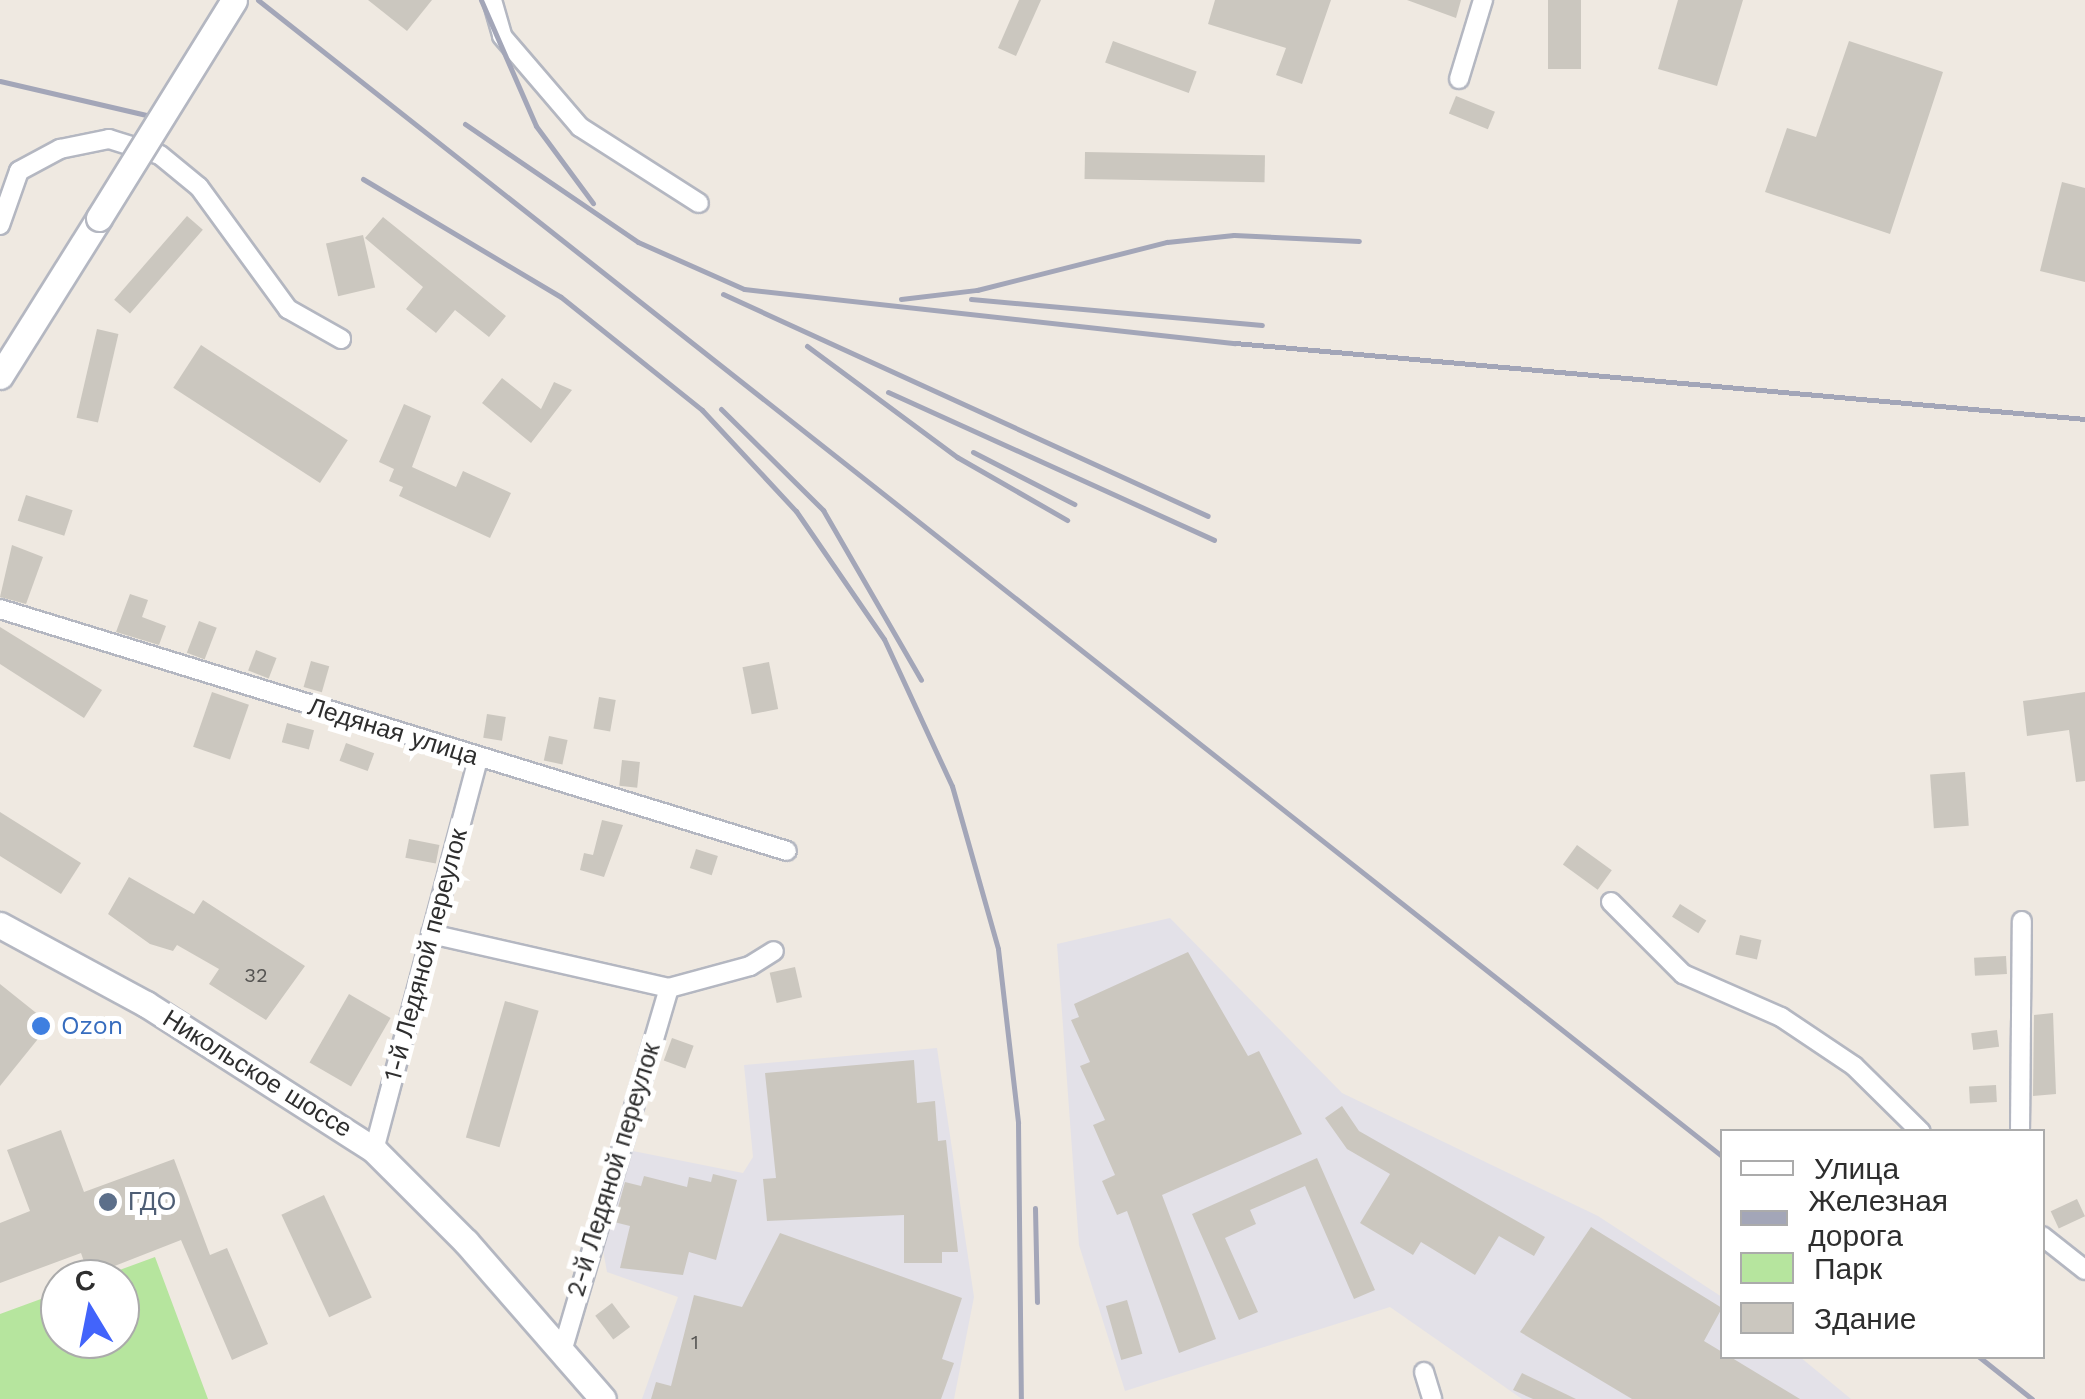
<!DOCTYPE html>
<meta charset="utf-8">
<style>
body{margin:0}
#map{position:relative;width:2085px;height:1399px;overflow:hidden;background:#efe9e1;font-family:"Work Sans",sans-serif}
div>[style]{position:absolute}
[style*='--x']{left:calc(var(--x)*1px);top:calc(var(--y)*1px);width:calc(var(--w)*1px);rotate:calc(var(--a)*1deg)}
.industrial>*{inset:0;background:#e3e1e8}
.green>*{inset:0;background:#b6e59e}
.building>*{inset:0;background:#cbc7bf;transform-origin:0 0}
.roads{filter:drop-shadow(2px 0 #b4b7c1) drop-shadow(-2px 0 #b4b7c1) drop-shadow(0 2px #b4b7c1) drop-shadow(0 -2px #b4b7c1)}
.street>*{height:18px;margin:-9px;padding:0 9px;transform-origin:9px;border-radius:9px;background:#fff}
.secondary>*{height:25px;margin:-12.5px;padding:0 12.5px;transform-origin:12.5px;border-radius:12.5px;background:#fff}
.rail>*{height:5px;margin:-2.5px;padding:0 2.5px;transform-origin:2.5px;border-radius:2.5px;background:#a3a6b8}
.bridges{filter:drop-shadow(2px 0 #b4b7c1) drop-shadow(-2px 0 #b4b7c1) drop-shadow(0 2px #b4b7c1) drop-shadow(0 -2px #b4b7c1)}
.secondary-bridge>*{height:25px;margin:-12.5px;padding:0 12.5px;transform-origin:12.5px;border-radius:12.5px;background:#fff}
.dots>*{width:28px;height:28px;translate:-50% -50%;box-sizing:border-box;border:5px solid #fff;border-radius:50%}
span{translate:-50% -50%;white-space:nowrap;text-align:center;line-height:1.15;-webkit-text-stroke:10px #fff;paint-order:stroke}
.number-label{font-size:20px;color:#555452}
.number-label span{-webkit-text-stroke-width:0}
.street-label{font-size:25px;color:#2e2e2e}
.shop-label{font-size:25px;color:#366cbe}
.left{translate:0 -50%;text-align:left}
.service-label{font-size:25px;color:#4e5e75}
.legend{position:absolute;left:1720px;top:1129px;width:325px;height:230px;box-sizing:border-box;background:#fff;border:2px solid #ababab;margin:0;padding:12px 18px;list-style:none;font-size:30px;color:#2e2e2e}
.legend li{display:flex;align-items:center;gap:20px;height:50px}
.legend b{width:50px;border:2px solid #ababab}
.north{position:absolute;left:40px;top:1259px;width:100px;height:100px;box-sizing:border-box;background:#fff;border:2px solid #ababab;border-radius:50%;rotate:350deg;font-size:28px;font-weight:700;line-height:40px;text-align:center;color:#2e2e2e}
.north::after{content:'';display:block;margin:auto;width:35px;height:45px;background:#4264fb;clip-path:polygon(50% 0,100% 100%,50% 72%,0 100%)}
</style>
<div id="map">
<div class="industrial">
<div style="clip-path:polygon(1170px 918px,1342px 1093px,1598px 1216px,1722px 1297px,1722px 1356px,1800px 1357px,1851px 1399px,1522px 1399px,1390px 1307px,1125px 1391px,1079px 1245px,1057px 944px)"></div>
<div style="clip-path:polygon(937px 1048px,974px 1297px,954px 1399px,642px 1399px,678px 1297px,607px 1272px,603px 1250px,628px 1150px,743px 1173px,753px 1157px,744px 1065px)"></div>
</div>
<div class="green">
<div style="clip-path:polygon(155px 1257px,208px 1399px,0 1399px,0 1314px,60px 1292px,60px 1339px,120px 1339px,120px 1279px,95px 1279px)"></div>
</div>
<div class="building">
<div style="clip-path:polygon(368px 0,432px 0,407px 31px)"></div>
<div style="clip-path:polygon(1019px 0,1041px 0,1016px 56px,998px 48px)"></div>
<div style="clip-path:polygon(1215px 0,1331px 0,1302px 84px,1276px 75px,1286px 48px,1208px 24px)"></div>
<div style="clip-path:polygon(1407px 0,1461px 0,1456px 18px)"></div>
<div style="left:1548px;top:0;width:33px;height:69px"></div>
<div style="clip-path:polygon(1678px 0,1743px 0,1717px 86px,1658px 69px)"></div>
<div style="left:1113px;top:41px;width:89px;height:23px;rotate:20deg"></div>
<div style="clip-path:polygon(1849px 41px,1943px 72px,1890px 234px,1765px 192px,1787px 128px,1816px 137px)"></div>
<div style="left:1456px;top:96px;width:42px;height:19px;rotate:22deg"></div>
<div style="left:1085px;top:152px;width:180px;height:27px;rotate:1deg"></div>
<div style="clip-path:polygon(2062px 182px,2085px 188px,2085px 282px,2040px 271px)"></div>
<div style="left:187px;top:216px;width:21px;height:111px;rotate:41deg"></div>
<div style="clip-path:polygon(383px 217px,506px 316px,489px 337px,455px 310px,436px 333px,406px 309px,423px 287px,365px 238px)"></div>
<div style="left:363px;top:235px;width:54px;height:38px;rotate:77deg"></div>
<div style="left:97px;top:329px;width:22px;height:91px;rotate:13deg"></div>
<div style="left:201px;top:345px;width:175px;height:51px;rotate:33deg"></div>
<div style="clip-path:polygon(502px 378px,541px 409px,554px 382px,572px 390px,531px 443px,482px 403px)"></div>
<div style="clip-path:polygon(404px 404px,431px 416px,412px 467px,456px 487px,463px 471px,511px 493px,490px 538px,399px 496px,403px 487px,389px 481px,394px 469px,379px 462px)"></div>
<div style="left:26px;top:495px;width:49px;height:27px;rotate:18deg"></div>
<div style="clip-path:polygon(12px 545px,43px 557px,26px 604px,0 597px)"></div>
<div style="clip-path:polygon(130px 594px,148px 600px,142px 617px,166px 626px,159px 645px,116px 632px)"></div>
<div style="left:199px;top:621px;width:19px;height:34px;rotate:21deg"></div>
<div style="clip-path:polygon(0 627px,102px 690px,84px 718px,0 664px)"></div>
<div style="left:256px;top:650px;width:22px;height:22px;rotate:21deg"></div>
<div style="left:311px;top:661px;width:19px;height:27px;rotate:16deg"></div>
<div style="left:769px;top:662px;width:48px;height:27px;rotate:79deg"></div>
<div style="left:212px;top:692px;width:39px;height:58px;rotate:19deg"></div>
<div style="clip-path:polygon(2085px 692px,2085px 781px,2076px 782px,2069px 730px,2027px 736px,2023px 701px)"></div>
<div style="left:599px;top:697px;width:17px;height:32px;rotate:10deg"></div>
<div style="left:487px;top:714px;width:19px;height:24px;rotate:9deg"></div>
<div style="left:287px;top:723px;width:28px;height:20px;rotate:15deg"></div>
<div style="left:549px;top:736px;width:19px;height:25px;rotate:12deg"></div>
<div style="left:346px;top:743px;width:30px;height:19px;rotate:20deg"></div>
<div style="left:622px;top:760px;width:18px;height:26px;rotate:6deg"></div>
<div style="left:1965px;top:772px;width:54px;height:35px;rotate:86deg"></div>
<div style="clip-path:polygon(0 812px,81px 863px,61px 894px,0 856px)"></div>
<div style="clip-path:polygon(602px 820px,623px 825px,604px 877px,580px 870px,584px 853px,593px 855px)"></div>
<div style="left:409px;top:839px;width:31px;height:19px;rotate:11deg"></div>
<div style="left:1577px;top:845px;width:43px;height:24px;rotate:36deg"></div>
<div style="left:696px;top:849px;width:23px;height:20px;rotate:18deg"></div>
<div style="clip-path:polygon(129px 877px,194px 914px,203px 900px,305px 966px,266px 1020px,209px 984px,219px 969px,177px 945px,173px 951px,150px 944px,108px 914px)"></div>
<div style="left:1680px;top:904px;width:31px;height:15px;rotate:32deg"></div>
<div style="left:1740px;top:935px;width:22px;height:20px;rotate:13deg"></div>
<div style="clip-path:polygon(1188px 952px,1248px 1056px,1259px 1051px,1302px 1134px,1162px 1195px,1216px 1339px,1179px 1353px,1127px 1211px,1117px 1215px,1102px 1181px,1115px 1175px,1093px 1125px,1105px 1120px,1080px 1066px,1090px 1062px,1071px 1020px,1079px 1017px,1074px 1004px)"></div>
<div style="left:2006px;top:956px;width:18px;height:32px;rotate:87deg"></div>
<div style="left:795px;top:967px;width:31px;height:26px;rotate:77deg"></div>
<div style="clip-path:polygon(0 984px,50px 1024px,0 1086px)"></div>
<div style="left:349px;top:994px;width:48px;height:79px;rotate:30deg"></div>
<div style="left:505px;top:1001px;width:35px;height:142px;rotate:16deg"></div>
<div style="clip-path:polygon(2053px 1013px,2056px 1094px,2033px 1096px,2034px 1015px)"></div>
<div style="left:1997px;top:1030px;width:17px;height:26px;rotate:83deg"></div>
<div style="left:672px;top:1038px;width:23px;height:24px;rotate:20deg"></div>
<div style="clip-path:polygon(914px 1060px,917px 1103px,935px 1101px,938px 1141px,946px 1140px,958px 1252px,942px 1252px,942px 1263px,904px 1263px,904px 1215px,767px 1221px,763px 1179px,776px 1178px,765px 1073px)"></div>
<div style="left:1996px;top:1085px;width:17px;height:27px;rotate:87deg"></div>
<div style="clip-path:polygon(1342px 1106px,1359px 1131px,1545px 1237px,1534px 1256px,1499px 1236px,1475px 1275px,1421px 1242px,1413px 1255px,1360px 1223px,1390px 1174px,1347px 1149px,1325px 1118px)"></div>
<div style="clip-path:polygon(61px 1130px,84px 1192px,174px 1159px,210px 1255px,227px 1248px,268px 1344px,232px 1360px,181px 1240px,89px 1276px,81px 1253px,0 1283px,0 1223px,30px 1211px,7px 1150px)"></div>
<div style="clip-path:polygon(1317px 1158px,1375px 1290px,1354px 1299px,1305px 1186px,1250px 1210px,1256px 1224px,1225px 1238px,1258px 1312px,1239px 1320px,1192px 1214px)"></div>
<div style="clip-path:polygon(713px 1174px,737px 1180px,716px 1260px,689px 1252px,683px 1275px,620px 1268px,630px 1226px,614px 1222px,625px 1182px,641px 1186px,644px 1176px,687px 1187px,689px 1177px,711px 1182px)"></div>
<div style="left:324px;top:1195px;width:113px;height:47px;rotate:65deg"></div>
<div style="left:2077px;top:1199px;width:19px;height:29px;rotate:65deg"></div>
<div style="clip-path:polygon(1591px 1227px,1722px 1308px,1704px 1341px,1800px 1399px,1632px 1399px,1520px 1332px)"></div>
<div style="clip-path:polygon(780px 1233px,962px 1298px,942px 1359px,954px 1363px,941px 1399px,651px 1399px,656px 1382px,671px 1386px,694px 1295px,742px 1307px)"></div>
<div style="left:1127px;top:1300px;width:56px;height:22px;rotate:74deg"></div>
<div style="left:612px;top:1303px;width:30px;height:21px;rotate:53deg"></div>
<div style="clip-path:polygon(1522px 1373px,1576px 1399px,1533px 1399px,1513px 1390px)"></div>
</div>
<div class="roads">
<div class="street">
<div style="--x:492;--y:0;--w:37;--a:74"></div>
<div style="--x:502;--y:36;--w:120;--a:49.4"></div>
<div style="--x:580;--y:127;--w:141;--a:32.6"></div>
<div style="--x:1459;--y:79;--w:83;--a:-73.1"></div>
<div style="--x:0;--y:225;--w:57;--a:-70.6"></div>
<div style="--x:19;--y:171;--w:47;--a:-28.2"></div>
<div style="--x:60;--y:149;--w:50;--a:-11.5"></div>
<div style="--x:109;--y:139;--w:53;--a:17.4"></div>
<div style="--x:160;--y:155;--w:50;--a:39.4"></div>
<div style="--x:199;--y:187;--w:151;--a:53.9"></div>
<div style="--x:288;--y:309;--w:61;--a:29.5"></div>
<div style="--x:0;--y:609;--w:823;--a:17.09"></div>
<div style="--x:1611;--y:902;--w:102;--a:45"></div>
<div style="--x:1683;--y:974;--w:107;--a:23.7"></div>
<div style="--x:1781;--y:1017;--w:88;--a:33.9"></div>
<div style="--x:1854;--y:1066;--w:94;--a:44.6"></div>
<div style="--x:431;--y:934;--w:244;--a:12.8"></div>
<div style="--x:669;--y:988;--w:379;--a:106.4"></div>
<div style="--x:669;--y:988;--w:84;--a:-15.2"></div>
<div style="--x:750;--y:966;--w:28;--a:-32"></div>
<div style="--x:2020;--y:1132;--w:211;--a:-89.5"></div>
<div style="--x:374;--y:1150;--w:405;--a:-75.1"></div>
<div style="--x:2042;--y:1236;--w:55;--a:38.3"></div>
<div style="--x:1424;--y:1372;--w:28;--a:73"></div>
</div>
<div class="secondary">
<div style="--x:0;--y:376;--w:186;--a:-57.9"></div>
<div style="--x:0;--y:925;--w:166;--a:28.4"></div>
<div style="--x:146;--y:1004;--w:271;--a:32.6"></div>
<div style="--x:374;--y:1150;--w:130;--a:45"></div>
<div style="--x:466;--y:1242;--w:208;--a:48.9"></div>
</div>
</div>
<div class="rail">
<div style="--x:258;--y:0;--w:1865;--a:38.3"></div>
<div style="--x:481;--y:0;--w:137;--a:66.4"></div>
<div style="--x:536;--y:126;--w:96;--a:53.5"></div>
<div style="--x:0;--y:81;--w:159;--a:13.1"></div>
<div style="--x:465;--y:124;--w:209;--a:34.3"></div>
<div style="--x:638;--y:242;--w:116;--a:23.9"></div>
<div style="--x:744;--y:289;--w:494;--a:6.3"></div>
<div style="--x:1235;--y:343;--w:853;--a:5.11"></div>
<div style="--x:363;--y:179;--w:230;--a:30.8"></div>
<div style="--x:561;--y:297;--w:181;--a:38.7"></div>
<div style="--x:702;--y:410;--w:138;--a:47.1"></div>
<div style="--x:796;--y:511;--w:155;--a:55.5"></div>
<div style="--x:884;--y:639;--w:162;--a:65.2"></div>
<div style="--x:952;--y:786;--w:169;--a:74.2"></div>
<div style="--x:998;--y:949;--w:175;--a:83.4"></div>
<div style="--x:1018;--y:1123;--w:276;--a:89.4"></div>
<div style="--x:723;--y:294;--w:533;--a:24.6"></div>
<div style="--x:901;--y:299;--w:77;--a:-6.8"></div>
<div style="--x:977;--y:290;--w:196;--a:-14.2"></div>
<div style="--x:1167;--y:242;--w:67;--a:-6"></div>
<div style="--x:1234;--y:235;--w:125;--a:2.7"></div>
<div style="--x:971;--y:299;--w:292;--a:5.1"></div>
<div style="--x:807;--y:346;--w:187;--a:36.5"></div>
<div style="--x:957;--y:457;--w:127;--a:29.8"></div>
<div style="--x:888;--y:392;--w:358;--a:24.4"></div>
<div style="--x:721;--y:409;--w:144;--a:44.7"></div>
<div style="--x:823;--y:510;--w:196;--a:60"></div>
<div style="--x:973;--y:452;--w:114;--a:27.2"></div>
<div style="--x:1035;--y:1208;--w:94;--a:88.8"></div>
<div style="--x:1978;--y:1356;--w:69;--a:38.5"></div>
</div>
<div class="bridges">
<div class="secondary-bridge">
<div style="--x:99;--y:218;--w:256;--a:-58.2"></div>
</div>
</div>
<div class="dots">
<div style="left:41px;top:1026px;background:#3f7fe0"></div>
<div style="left:108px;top:1202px;background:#5c6f8a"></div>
</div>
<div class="number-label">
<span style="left:256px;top:975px">32</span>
<span style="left:695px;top:1342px">1</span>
</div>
<div class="street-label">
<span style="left:393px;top:732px;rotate:17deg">Ледяная улица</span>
<span style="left:426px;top:955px;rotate:-75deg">1-й Ледяной переулок</span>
<span style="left:257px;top:1074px;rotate:32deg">Никольское шоссе</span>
<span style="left:614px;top:1170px;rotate:-73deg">2-й Ледяной переулок</span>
</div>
<div class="shop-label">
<span class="left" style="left:61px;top:1026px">Ozon</span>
</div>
<div class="service-label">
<span class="left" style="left:128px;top:1202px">ГДО</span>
</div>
<ul class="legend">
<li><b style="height:12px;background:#fff"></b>Улица</li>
<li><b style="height:12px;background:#a3a6b8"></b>Железная дорога</li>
<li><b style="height:28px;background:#b6e59e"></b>Парк</li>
<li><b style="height:28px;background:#cbc7bf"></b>Здание</li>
</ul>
<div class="north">С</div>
</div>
